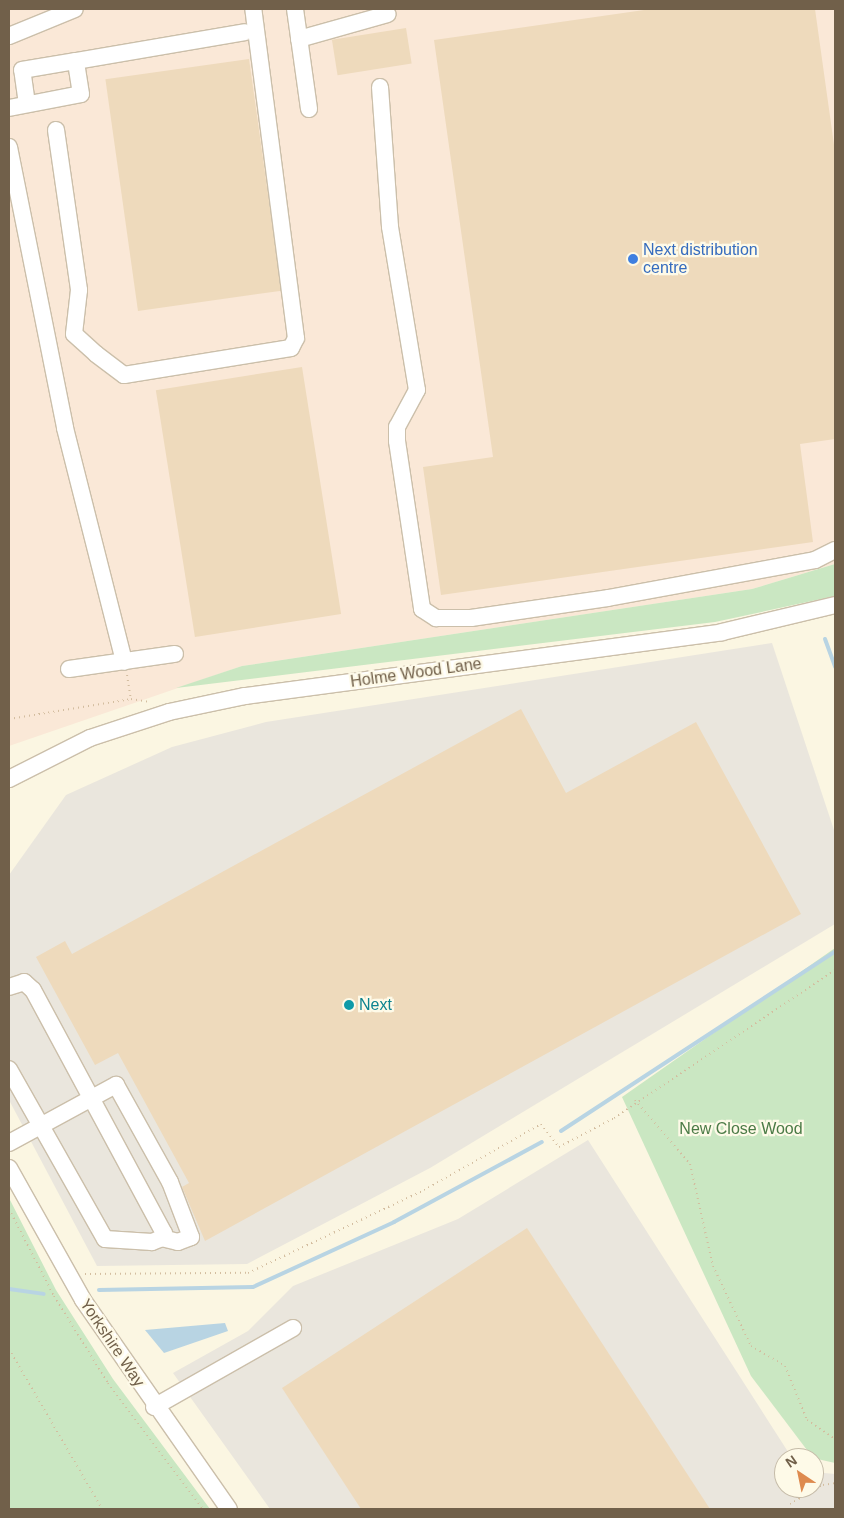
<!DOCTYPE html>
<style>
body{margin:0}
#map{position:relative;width:844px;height:1518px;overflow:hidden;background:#fbf6e2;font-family:Helvetica,sans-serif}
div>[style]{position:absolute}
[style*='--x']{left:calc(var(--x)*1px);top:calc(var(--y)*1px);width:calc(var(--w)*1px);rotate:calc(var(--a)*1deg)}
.commercial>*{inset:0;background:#fae8d7}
.industrial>*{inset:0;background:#eae6dd}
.green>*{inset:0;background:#cae7c2}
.water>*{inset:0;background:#b8d4e3}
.stream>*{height:4px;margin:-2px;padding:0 2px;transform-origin:2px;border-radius:2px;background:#b8d4e3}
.building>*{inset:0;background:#eedabc;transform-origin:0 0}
.path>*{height:2px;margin-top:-1px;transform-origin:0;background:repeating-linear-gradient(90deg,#d3bd9f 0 1px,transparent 0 5px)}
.roads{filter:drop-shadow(1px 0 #cbbfaa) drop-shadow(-1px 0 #cbbfaa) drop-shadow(0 1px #cbbfaa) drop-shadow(0 -1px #cbbfaa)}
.minor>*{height:16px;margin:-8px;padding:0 8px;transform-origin:8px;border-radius:8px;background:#fff}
.dots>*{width:14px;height:14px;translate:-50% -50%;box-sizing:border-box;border:2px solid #fefae8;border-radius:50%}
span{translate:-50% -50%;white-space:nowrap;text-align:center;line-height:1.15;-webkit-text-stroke:4.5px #fefae8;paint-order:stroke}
.shop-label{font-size:16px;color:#366cbe}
.left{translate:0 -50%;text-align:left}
.street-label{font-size:16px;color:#71604a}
.culture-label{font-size:16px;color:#0d838f}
.park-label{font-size:16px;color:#4b7b46}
.frame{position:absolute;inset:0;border:10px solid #71604a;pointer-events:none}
.north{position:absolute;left:774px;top:1448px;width:50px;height:50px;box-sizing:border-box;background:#fefae8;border:1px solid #c6bca9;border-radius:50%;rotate:326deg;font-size:14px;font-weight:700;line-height:20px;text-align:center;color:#71604a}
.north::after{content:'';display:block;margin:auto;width:18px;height:22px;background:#de8a4e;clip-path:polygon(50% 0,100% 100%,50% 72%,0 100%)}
</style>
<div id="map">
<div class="commercial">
<div style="clip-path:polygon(9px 9px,835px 9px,835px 564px,752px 589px,242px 666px,9px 746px)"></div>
</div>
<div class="industrial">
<div style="clip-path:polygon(772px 643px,835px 833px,835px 924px,430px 1168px,247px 1264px,97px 1266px,9px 1100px,9px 875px,66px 795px,172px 747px,266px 722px)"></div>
<div style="clip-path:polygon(588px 1140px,792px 1458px,784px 1458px,784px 1488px,814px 1488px,814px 1472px,835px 1474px,835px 1509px,270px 1509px,173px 1373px,248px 1331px,293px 1286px,458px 1219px)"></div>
</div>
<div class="green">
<div style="clip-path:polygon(835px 564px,835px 596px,715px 622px,176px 688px,242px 666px,752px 589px)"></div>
<div style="clip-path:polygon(835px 948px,835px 1463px,813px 1458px,751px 1376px,622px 1097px)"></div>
<div style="clip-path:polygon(9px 1198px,56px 1290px,113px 1379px,210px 1509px,9px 1509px)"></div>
</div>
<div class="water">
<div style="clip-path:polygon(225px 1323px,228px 1331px,164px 1353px,145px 1330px)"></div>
</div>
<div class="stream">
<div style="--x:825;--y:639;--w:30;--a:70"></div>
<div style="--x:561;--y:1131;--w:327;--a:-33.2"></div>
<div style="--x:9;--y:1289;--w:35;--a:8"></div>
<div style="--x:99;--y:1290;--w:154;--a:-1.1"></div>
<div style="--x:253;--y:1287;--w:155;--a:-24.7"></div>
<div style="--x:394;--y:1222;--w:168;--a:-28.4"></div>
</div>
<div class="building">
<div style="clip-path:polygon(651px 9px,815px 9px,835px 152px,835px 439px,800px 444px,813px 542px,441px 595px,423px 467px,493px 457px,434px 40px)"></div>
<div style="left:406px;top:28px;width:36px;height:75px;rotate:81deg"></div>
<div style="left:249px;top:59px;width:234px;height:145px;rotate:82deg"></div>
<div style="left:302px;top:367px;width:250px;height:148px;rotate:81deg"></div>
<div style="clip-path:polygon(521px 709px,566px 793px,696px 722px,801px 914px,205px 1241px,182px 1187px,189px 1183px,118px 1053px,95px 1065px,36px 957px,65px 941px,72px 954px)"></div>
<div style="clip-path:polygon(527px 1228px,710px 1509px,361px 1509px,282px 1388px)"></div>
</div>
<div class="path">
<div style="--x:127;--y:675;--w:24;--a:81"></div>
<div style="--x:9;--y:719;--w:124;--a:-9.3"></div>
<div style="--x:131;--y:699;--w:20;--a:9"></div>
<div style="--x:635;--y:1100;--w:84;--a:49.3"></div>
<div style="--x:690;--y:1164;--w:105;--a:77.3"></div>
<div style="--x:713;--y:1266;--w:89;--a:64.6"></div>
<div style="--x:751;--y:1346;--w:39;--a:30"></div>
<div style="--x:785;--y:1366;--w:58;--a:67.8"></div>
<div style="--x:807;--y:1420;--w:34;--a:34"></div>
<div style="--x:9;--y:1209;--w:98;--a:62.7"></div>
<div style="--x:54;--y:1296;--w:102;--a:58.2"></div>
<div style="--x:108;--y:1383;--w:158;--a:53"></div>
<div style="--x:85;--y:1274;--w:163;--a:-0.4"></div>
<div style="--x:248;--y:1273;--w:195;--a:-25.2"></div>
<div style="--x:424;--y:1190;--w:134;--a:-29.4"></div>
<div style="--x:541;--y:1124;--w:29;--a:52"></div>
<div style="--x:559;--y:1147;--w:62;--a:-27.8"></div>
<div style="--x:614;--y:1118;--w:266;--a:-33.8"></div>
<div style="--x:9;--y:1349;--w:185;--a:59.8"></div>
<div style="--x:790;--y:1504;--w:38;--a:-30"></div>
<div style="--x:823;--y:1485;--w:12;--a:-9"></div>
</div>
<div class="roads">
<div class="minor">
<div style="--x:295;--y:9;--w:101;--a:82"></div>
<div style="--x:9;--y:36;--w:71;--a:-22.2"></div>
<div style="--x:299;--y:39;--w:92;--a:-15.7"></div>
<div style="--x:380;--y:87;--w:140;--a:85.9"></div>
<div style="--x:390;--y:227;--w:165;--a:80.6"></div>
<div style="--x:417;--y:390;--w:42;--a:118.4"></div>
<div style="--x:397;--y:427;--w:14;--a:90"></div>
<div style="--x:397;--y:441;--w:170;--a:81.5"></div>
<div style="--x:422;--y:609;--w:17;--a:33"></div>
<div style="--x:436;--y:618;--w:35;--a:0"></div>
<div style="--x:471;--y:618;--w:138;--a:-8.3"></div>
<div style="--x:608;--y:598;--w:210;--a:-10.4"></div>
<div style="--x:815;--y:560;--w:22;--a:-27"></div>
<div style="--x:27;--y:104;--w:34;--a:-98"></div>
<div style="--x:22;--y:70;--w:55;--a:-9.5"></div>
<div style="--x:9;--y:108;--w:73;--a:-11"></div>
<div style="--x:81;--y:94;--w:33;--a:-99"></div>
<div style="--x:76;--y:61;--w:171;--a:-9.7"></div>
<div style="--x:56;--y:130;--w:162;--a:81.8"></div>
<div style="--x:79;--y:290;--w:44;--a:96.5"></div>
<div style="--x:74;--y:334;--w:30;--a:42"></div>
<div style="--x:96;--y:354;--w:35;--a:37"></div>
<div style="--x:124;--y:375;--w:169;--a:-9.2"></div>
<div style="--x:291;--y:348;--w:11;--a:-63"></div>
<div style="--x:296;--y:338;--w:332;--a:-97.4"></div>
<div style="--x:9;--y:147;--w:287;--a:78.7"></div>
<div style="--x:65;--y:428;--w:241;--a:75.8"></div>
<div style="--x:69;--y:669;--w:107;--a:-8.1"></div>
<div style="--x:9;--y:779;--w:91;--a:-26.8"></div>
<div style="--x:90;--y:738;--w:83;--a:-18.2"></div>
<div style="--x:169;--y:712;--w:78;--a:-11.9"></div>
<div style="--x:245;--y:696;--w:481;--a:-7.6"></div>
<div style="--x:722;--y:632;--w:116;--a:-13.4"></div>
<div style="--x:9;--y:987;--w:16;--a:-18"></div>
<div style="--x:24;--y:982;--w:12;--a:42"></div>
<div style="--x:33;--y:990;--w:276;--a:61.7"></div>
<div style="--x:164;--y:1233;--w:5;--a:112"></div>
<div style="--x:162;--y:1238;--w:11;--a:158"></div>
<div style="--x:152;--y:1242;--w:47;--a:-176.3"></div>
<div style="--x:105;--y:1239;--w:195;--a:-119.5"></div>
<div style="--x:9;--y:1143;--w:122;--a:-28.5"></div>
<div style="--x:116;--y:1085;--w:111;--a:60.9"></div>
<div style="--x:170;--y:1182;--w:59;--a:69.1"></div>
<div style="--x:191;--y:1237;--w:14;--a:159"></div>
<div style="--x:178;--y:1242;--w:16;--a:-166"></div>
<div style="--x:9;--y:1168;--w:151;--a:60.7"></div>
<div style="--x:83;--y:1300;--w:255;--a:55.1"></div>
<div style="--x:154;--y:1407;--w:160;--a:-29.6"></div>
</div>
</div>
<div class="dots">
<div style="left:633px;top:259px;background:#3f7fe0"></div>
<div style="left:349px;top:1005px;background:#0f9aa8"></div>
</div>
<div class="shop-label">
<span class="left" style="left:643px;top:259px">Next distribution<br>centre</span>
</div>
<div class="street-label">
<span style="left:416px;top:673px;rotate:-8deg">Holme Wood Lane</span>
<span style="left:112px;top:1343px;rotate:56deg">Yorkshire Way</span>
</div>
<div class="culture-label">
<span class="left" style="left:359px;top:1005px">Next</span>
</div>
<div class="park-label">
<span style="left:741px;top:1129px">New Close Wood</span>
</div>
<div class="frame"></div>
<div class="north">N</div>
</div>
